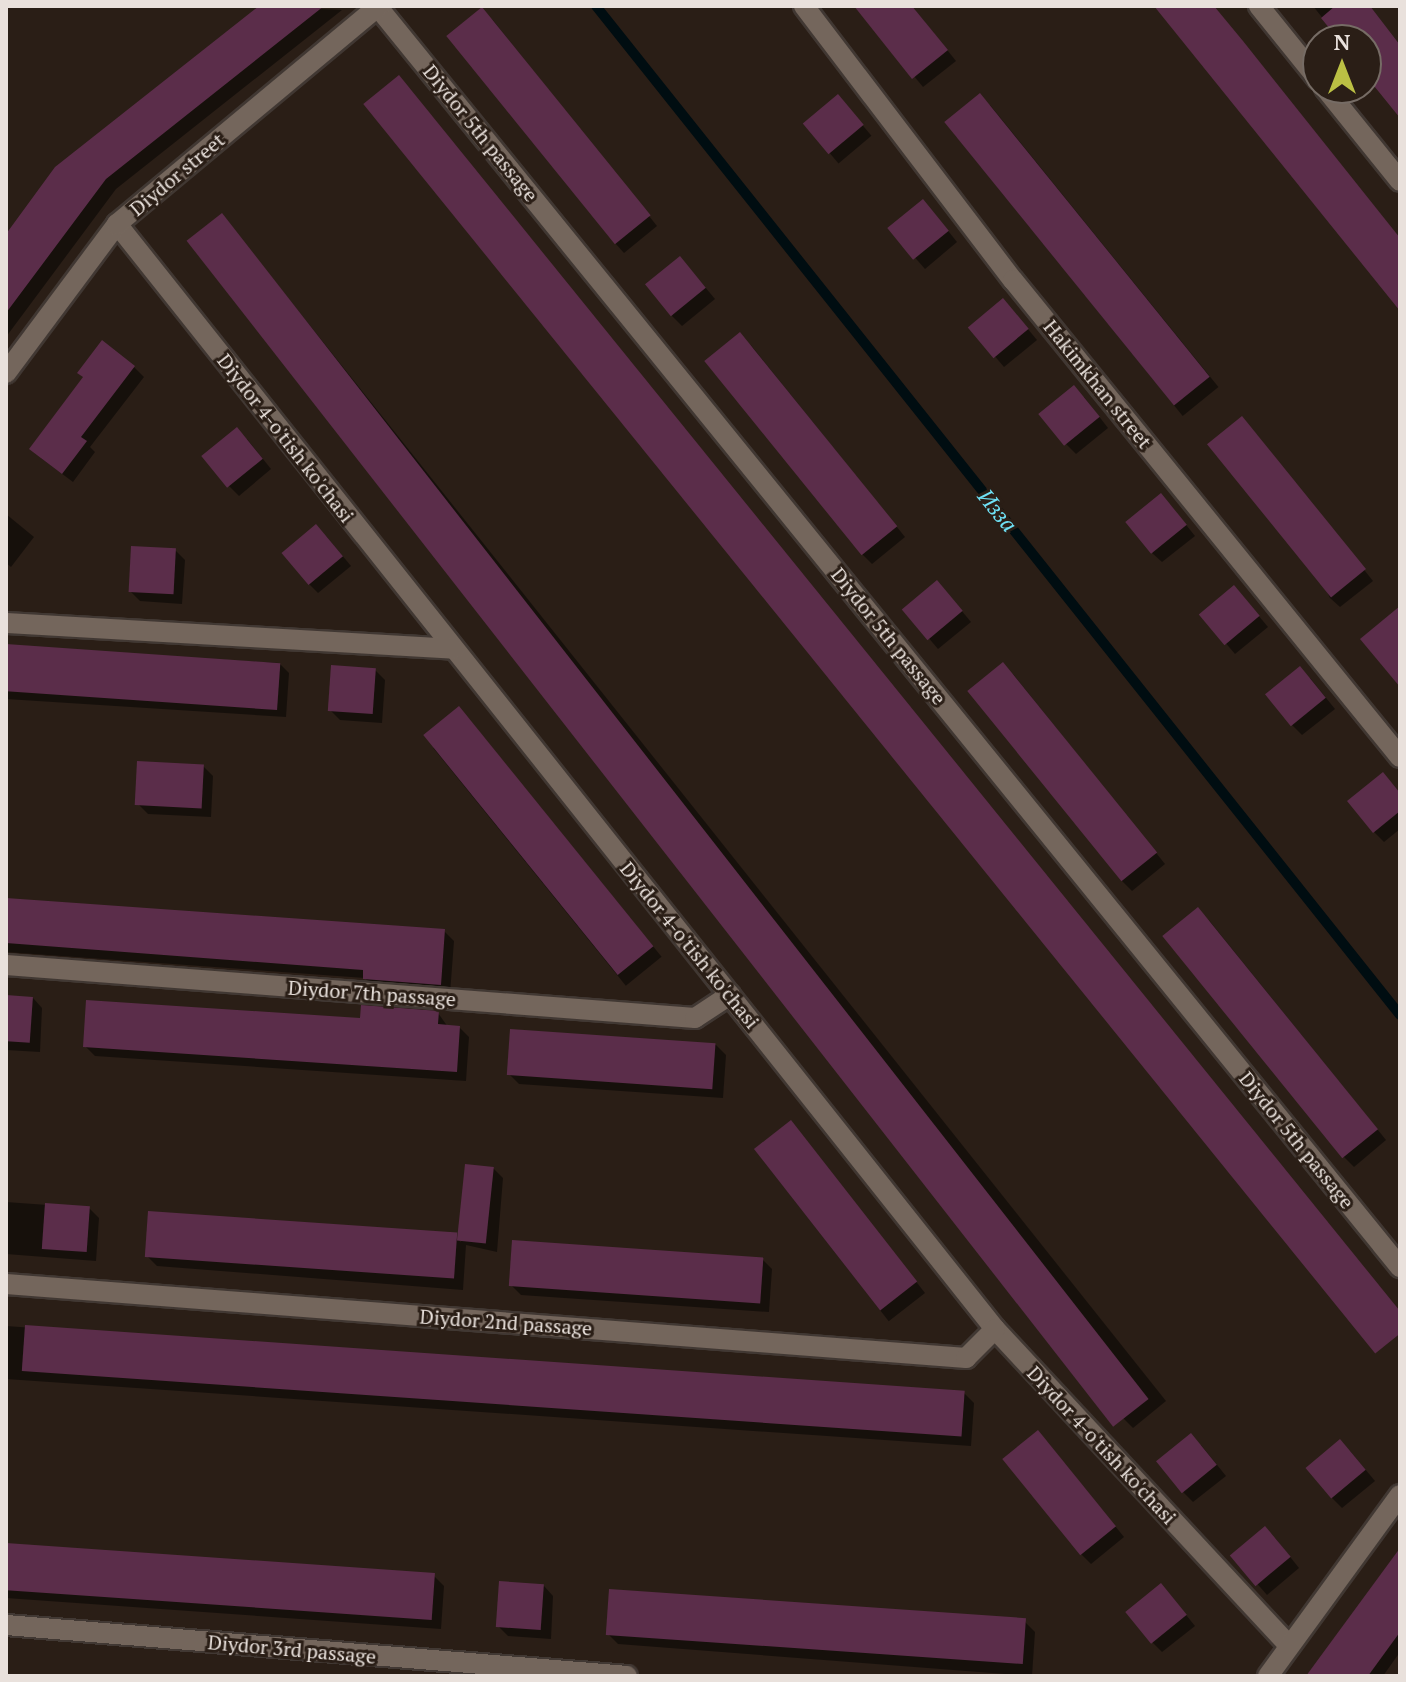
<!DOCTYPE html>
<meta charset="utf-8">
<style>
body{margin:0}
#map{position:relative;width:1406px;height:1682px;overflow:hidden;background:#2a1e16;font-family:"PT Serif",serif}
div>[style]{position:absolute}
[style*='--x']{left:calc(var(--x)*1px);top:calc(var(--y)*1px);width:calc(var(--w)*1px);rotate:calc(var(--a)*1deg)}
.shadow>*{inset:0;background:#0007;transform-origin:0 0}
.stream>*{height:10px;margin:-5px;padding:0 5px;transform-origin:5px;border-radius:5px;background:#000d11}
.building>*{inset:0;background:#5b2d4a;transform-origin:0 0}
.roads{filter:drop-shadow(2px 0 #413833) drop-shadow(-2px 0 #413833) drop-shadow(0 2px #413833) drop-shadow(0 -2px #413833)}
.minor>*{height:20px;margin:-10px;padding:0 10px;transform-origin:10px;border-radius:10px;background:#74665c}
span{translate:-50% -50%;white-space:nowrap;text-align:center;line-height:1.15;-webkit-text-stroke:6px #2a1e16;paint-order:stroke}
.street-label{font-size:20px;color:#e9e1dc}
.water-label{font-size:22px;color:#6fe2f7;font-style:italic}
.frame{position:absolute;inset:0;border:8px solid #e9e1dc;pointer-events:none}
.north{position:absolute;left:1302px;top:24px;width:80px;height:80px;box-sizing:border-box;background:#2a1e16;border:2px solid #766c65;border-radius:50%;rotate:0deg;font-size:22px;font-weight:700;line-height:32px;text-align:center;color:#e9e1dc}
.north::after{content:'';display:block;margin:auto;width:28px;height:36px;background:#bbc044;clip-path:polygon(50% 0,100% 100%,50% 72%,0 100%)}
</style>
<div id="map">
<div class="shadow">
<div style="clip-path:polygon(262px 6px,342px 10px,116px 189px,6px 337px,6px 237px)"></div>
<div style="clip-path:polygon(856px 6px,912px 6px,956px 61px,923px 87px)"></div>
<div style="clip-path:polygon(1313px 6px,1369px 6px,1400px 45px,1400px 111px,1366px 73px,1366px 40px,1340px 40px)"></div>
<div style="clip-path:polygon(492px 19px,657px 226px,624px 253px,615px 243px)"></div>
<div style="left:838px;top:96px;width:52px;height:43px;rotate:50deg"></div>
<div style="left:990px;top:105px;width:363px;height:46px;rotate:51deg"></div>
<div style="clip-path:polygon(933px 212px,957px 242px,925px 269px,890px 229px)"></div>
<div style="clip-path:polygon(222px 215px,1166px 1401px,1133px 1428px,1123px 1418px)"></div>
<div style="clip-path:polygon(690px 269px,715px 299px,682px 326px,672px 316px)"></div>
<div style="clip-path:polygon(1012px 310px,1037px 340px,1004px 367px,970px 327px)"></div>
<div style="clip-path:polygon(750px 344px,905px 537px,872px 564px,862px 554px)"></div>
<div style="clip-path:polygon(134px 367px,144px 377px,90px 447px,95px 452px,73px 482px,41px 458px)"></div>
<div style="clip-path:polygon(1084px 397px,1108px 428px,1076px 454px,1066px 444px)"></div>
<div style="clip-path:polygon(1252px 429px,1373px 581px,1340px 607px,1330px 598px)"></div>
<div style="clip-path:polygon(247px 439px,271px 469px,239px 496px,229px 486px)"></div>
<div style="clip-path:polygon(1171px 506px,1195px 536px,1162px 562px,1152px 553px)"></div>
<div style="clip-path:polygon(6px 514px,34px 537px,11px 567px,6px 563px)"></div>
<div style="clip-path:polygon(326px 536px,351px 566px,318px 593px,308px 583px)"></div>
<div style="clip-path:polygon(175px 550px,185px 560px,182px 604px,140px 601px,130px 591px)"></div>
<div style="clip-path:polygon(946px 592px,971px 622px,938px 649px,904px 609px)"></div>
<div style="clip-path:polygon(1243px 597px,1268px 627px,1235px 654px,1201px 614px)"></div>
<div style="clip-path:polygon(6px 647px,279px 663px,289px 673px,286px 717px,6px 699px)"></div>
<div style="clip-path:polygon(375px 670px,385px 680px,382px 723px,340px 720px,330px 710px)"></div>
<div style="clip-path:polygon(1013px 674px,1165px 864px,1132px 891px,1122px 881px)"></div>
<div style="clip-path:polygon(1310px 678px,1335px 709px,1302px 735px,1292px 725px)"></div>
<div style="left:469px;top:719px;width:306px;height:46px;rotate:51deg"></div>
<div style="clip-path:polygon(203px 766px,213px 776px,211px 817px,148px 814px,138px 804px)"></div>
<div style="clip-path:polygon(1400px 794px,1400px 829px,1384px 842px,1374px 832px)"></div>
<div style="clip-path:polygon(6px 899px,444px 931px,454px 941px,450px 994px,375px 989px,365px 978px,6px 952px)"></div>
<div style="clip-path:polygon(1208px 919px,1386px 1140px,1354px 1167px,1344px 1157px)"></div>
<div style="clip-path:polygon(6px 997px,33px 998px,42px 1008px,40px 1052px,6px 1050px)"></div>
<div style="clip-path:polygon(438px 1013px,448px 1027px,459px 1027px,469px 1037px,466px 1081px,95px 1056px,85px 1046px)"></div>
<div style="clip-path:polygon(716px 1045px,726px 1055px,723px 1098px,519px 1084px,509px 1074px)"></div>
<div style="left:800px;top:1133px;width:203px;height:46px;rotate:52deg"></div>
<div style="clip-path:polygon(467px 1166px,493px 1168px,503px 1178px,497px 1252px,466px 1245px,463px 1290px,157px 1266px,147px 1256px,456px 1237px,461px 1242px)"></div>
<div style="clip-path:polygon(6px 1202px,89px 1208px,99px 1218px,96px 1261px,6px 1254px)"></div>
<div style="clip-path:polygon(762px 1259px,772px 1269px,769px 1312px,521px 1295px,511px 1285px)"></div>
<div style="clip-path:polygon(6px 1326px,964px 1393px,974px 1403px,971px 1446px,6px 1379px)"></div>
<div style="clip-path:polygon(1047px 1442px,1124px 1537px,1091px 1564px,1081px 1554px)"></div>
<div style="clip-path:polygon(1201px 1445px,1226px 1476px,1193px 1502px,1183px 1492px)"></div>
<div style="clip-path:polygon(1350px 1451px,1375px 1481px,1342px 1508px,1332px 1498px)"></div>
<div style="clip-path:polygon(1275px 1538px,1299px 1568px,1267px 1595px,1232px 1555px)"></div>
<div style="clip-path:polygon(6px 1545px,434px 1576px,444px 1586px,441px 1629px,6px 1598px)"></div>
<div style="clip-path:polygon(1400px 1554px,1400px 1652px,1383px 1676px,1309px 1676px)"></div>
<div style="clip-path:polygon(544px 1586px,553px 1596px,551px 1639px,508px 1636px,498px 1626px)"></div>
<div style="clip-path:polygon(1170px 1595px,1195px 1626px,1162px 1652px,1152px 1642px)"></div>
<div style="clip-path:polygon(1025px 1622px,1035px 1632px,1032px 1676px,618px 1644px,608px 1634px)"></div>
</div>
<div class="stream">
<div style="--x:596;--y:6;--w:1290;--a:51.45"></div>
</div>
<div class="building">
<div style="clip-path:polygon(259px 6px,324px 6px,106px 179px,6px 313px,6px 234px,55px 167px)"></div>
<div style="clip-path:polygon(854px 6px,912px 6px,948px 50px,912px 79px)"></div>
<div style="clip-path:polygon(1154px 6px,1214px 6px,1243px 41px,1400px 238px,1400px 311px)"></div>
<div style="clip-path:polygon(1335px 6px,1370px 6px,1400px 45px,1400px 118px,1366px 76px,1366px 40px,1339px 40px,1321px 18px)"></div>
<div style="left:482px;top:7px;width:268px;height:46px;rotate:51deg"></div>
<div style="left:399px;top:75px;width:1608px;height:46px;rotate:51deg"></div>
<div style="left:980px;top:93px;width:365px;height:46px;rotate:51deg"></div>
<div style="left:838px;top:94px;width:40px;height:46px;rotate:50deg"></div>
<div style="left:923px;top:199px;width:41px;height:46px;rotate:51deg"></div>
<div style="left:222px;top:213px;width:1505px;height:45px;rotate:52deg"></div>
<div style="left:680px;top:256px;width:41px;height:45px;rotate:51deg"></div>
<div style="left:1003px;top:298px;width:40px;height:46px;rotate:50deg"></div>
<div style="left:740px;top:332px;width:250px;height:46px;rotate:51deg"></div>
<div style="clip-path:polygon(102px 340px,135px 366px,81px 437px,87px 441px,62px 474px,29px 449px,83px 377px,77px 373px)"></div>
<div style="left:1074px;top:385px;width:41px;height:46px;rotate:51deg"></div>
<div style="left:1242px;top:416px;width:197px;height:45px;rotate:51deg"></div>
<div style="left:237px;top:427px;width:41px;height:46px;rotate:51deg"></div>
<div style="left:1161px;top:493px;width:41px;height:46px;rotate:51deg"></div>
<div style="left:316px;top:524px;width:42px;height:45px;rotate:50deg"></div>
<div style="left:131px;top:546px;width:45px;height:46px;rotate:3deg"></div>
<div style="left:937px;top:580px;width:40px;height:46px;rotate:50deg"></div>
<div style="left:1234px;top:585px;width:40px;height:46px;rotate:50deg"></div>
<div style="clip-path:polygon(1400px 606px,1400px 687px,1360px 639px)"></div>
<div style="left:6px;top:644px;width:275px;height:47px;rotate:4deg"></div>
<div style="left:1003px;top:662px;width:245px;height:46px;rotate:51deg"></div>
<div style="left:331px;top:665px;width:45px;height:46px;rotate:4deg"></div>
<div style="left:1300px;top:666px;width:41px;height:45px;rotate:51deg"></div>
<div style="left:459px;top:706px;width:309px;height:46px;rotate:51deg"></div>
<div style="left:137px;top:761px;width:67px;height:44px;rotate:3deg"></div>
<div style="clip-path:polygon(1383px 772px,1400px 793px,1400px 811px,1373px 833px,1347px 801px)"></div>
<div style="clip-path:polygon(6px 898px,445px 929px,441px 985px,363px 979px,363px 970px,6px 943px)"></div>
<div style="left:1198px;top:907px;width:286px;height:46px;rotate:51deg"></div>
<div style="left:6px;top:995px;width:27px;height:46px;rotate:4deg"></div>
<div style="clip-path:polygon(86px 1000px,360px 1018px,361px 1005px,439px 1011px,438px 1024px,460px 1026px,457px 1072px,83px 1047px)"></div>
<div style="left:510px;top:1029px;width:206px;height:46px;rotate:4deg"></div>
<div style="left:791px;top:1120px;width:205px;height:47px;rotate:52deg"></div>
<div style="left:465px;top:1164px;width:29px;height:77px;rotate:6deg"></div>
<div style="left:45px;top:1203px;width:45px;height:46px;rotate:4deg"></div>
<div style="left:148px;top:1211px;width:310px;height:46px;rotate:4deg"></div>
<div style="left:512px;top:1240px;width:252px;height:46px;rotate:4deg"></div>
<div style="left:25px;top:1325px;width:942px;height:46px;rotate:4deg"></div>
<div style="left:1038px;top:1430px;width:124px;height:46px;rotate:51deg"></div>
<div style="left:1191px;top:1433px;width:41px;height:45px;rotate:51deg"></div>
<div style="left:1340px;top:1439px;width:40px;height:45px;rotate:50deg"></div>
<div style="left:1265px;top:1526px;width:40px;height:46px;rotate:50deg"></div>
<div style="left:6px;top:1543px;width:430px;height:47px;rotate:4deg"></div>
<div style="clip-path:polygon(1400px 1548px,1400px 1632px,1368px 1676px,1306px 1676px)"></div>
<div style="left:499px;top:1581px;width:45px;height:46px;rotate:4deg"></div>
<div style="left:1161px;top:1583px;width:41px;height:46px;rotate:51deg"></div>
<div style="left:609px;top:1589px;width:418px;height:46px;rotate:4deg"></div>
</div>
<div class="roads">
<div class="minor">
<div style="--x:377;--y:6;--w:1624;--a:50.95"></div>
<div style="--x:804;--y:6;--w:345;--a:52.7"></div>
<div style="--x:1013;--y:280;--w:614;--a:50.95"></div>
<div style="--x:1259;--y:6;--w:94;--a:51.1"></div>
<div style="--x:1325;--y:88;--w:119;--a:51.1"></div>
<div style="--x:117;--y:224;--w:1411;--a:51.53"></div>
<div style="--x:995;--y:1329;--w:430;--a:47.1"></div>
<div style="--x:6;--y:373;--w:186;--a:-53.3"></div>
<div style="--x:117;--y:224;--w:341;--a:-39.8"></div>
<div style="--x:6;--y:623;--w:448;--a:3.3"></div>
<div style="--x:6;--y:965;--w:691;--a:4.4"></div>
<div style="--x:695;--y:1018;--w:42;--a:-33.3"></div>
<div style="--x:6;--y:1284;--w:963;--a:4.41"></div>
<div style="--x:966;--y:1358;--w:41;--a:-45"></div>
<div style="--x:6;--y:1625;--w:623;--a:4.69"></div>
<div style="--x:1268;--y:1676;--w:224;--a:-53.9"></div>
</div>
</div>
<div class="street-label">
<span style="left:481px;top:133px;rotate:51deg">Diydor 5th passage</span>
<span style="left:177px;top:174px;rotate:-40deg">Diydor street</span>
<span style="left:1098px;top:384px;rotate:51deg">Hakimkhаn street</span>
<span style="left:286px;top:438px;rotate:52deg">Diydor 4-o'tish ko'chasi</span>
<span style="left:889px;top:636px;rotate:51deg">Diydor 5th passage</span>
<span style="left:690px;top:945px;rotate:51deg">Diydor 4-o'tish ko'chasi</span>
<span style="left:372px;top:993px;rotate:4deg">Diydor 7th passage</span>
<span style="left:1297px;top:1140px;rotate:51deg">Diydor 5th passage</span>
<span style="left:506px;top:1322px;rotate:4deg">Diydor 2nd passage</span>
<span style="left:1102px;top:1445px;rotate:47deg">Diydor 4-o'tish ko'chasi</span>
<span style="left:292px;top:1649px;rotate:5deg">Diydor 3rd passage</span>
</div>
<div class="water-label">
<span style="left:998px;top:510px;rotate:51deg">Изза</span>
</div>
<div class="frame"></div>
<div class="north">N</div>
</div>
